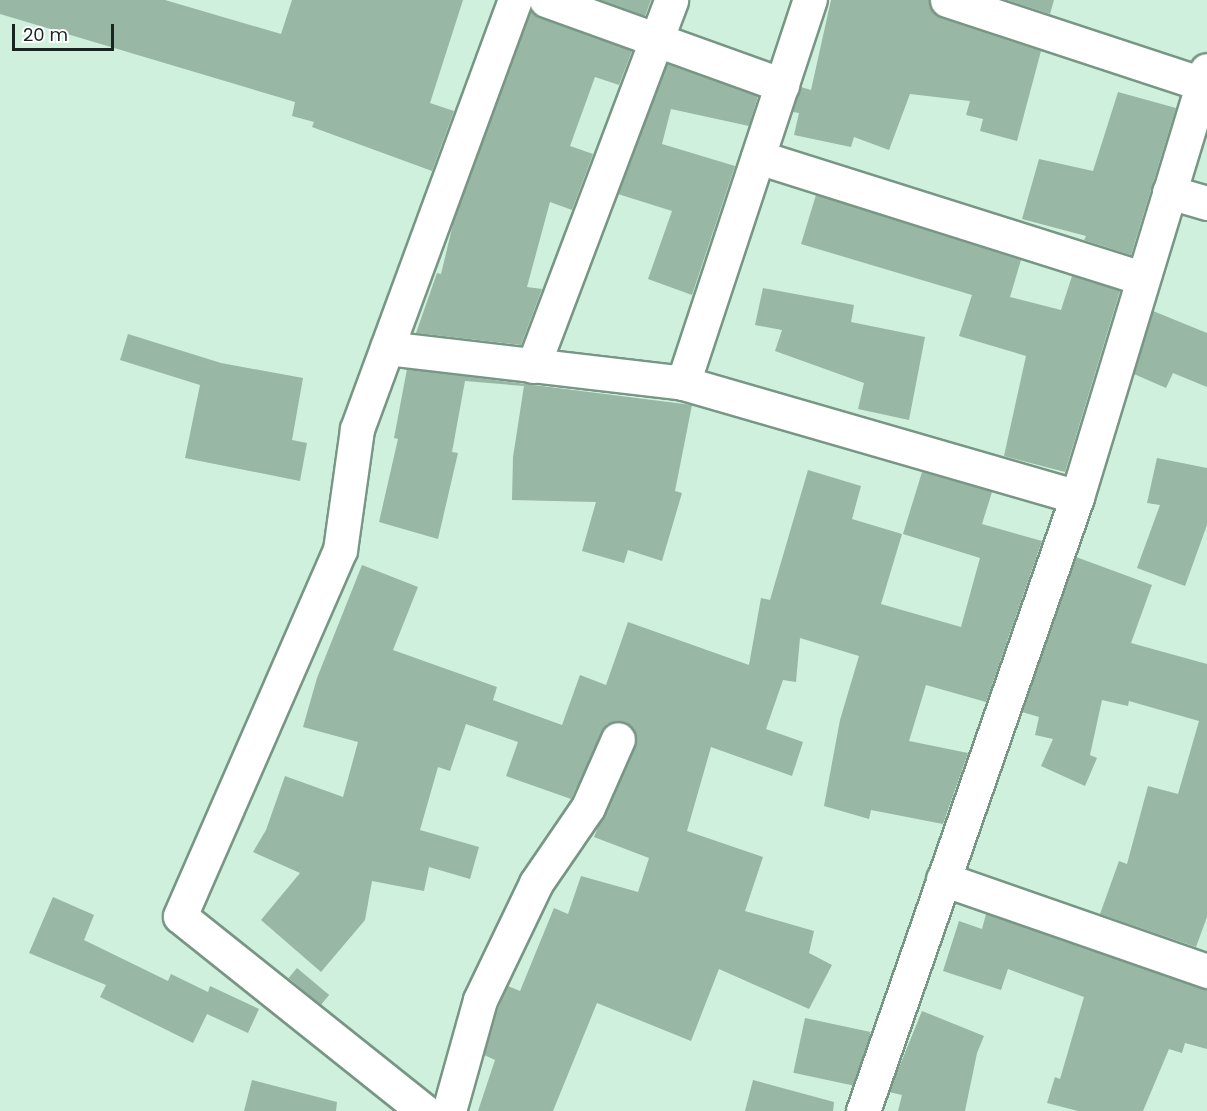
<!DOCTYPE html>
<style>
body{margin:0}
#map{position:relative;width:1207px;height:1111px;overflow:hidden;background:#cff0dd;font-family:Poppins,sans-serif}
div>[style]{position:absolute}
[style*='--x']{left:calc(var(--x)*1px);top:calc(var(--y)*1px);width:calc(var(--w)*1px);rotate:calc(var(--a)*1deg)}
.building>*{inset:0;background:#98b7a5;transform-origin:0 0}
.roads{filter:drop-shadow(2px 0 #789685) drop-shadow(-2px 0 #789685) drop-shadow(0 2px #789685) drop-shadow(0 -2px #789685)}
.minor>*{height:33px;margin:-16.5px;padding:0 16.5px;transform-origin:16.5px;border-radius:16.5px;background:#fff}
span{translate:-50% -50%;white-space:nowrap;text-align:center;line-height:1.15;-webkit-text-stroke:5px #fff;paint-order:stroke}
.scale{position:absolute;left:12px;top:24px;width:102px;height:27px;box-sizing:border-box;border:3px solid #19251f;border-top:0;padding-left:8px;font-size:18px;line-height:21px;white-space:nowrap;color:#19251f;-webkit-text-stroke:4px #fff;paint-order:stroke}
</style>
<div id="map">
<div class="building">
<div style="clip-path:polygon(0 0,165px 0,281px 34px,292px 0,463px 0,430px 103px,454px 111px,432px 171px,312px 127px,314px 122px,292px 116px,295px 102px,0 14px)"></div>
<div style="clip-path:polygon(601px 0,651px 0,645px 16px)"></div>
<div style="clip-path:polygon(831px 0,929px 0,933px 12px,941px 18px,1041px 51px,1017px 141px,980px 131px,983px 119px,966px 115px,970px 101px,910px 94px,889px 150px,854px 137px,851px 147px,794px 135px,799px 113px,793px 112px,801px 87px,811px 90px)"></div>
<div style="clip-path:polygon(1007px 0,1054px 0,1050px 14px)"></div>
<div style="clip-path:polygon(531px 11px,540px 18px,632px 51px,619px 85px,595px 77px,570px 146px,593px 154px,572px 210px,550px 202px,527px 287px,542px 289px,521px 345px,416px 333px,437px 273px,441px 274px,454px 220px)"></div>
<div style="clip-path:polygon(667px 64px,758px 96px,749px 126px,671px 109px,662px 144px,735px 166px,692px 295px,648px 279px,672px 211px,618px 194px)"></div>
<div style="clip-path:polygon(1118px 92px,1176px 108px,1131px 255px,1084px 240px,1086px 236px,1022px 219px,1039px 159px,1093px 171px)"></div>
<div style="clip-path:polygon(816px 195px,1021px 260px,1010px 297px,1061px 310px,1072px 276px,1120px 291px,1065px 472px,1004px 456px,1026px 356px,959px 336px,972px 295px,801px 244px)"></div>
<div style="clip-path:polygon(763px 288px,854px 305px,851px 322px,925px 337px,909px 420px,858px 409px,864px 383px,775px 351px,782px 330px,755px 325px)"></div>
<div style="clip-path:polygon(1153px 311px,1207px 333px,1207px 387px,1173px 373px,1166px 388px,1134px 374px)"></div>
<div style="clip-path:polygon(128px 334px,221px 363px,303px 378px,292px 440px,307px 443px,300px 481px,185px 458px,200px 385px,120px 360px)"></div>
<div style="clip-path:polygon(407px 369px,692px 405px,675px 491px,682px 493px,662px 561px,628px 550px,624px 563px,582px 551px,596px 502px,512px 500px,513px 457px,524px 386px,465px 381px,452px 452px,458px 453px,438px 539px,379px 522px,398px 439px,394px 438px)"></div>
<div style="clip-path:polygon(1157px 458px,1207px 468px,1207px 525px,1185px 586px,1137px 568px,1160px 505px,1147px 503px)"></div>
<div style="clip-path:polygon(808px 470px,861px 486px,852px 519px,902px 534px,881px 604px,961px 627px,980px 558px,903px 534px,922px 472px,992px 492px,982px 524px,1042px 541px,986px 702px,926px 685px,909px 741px,968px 753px,943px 824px,871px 810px,869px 819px,824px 806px,840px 720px,859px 656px,800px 638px,796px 682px,783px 680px,766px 729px,803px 742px,792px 776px,711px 747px,687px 831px,763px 857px,745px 911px,814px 931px,809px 953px,832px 965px,809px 1009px,719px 969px,691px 1041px,597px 1003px,553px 1111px,478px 1111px,495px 1060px,484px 1055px,494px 1018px,508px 986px,520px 991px,554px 908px,568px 914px,581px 876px,638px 892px,649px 858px,594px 837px,636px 736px,625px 722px,607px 724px,571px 799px,506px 776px,518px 742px,466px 724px,450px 771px,438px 767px,420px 830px,479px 847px,470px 879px,429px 867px,424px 891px,372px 881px,365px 920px,321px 972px,261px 920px,300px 873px,253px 852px,266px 830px,285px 776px,343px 797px,358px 742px,303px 727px,317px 678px,362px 565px,418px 587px,393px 650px,497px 687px,493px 700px,562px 725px,580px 675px,606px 685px,628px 622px,749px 665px,761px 598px,770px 600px)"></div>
<div style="clip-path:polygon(1076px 557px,1152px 585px,1131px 643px,1207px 664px,1207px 917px,1196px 947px,1100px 914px,1119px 861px,1127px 864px,1148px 786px,1178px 794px,1199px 721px,1129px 701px,1128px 706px,1102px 700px,1090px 755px,1097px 758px,1085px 786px,1041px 766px,1053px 739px,1035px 735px,1039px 717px,1022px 712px)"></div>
<div style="clip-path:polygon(53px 897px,94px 915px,84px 940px,168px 981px,171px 974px,208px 992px,210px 986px,259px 1009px,248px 1033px,207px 1014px,193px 1043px,100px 997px,106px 985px,29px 953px)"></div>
<div style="clip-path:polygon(986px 914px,1207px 989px,1207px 1049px,1185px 1043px,1182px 1053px,1169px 1049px,1143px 1111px,1078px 1111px,1047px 1103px,1055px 1077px,1060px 1079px,1084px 997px,1008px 969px,1001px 990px,943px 971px,959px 921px,982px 929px)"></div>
<div style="left:297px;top:968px;width:42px;height:13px;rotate:40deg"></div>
<div style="clip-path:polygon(922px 1011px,984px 1036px,977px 1053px,965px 1111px,898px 1111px,902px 1095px,889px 1092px)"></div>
<div style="left:805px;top:1018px;width:67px;height:56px;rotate:12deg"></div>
<div style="clip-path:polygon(252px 1080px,337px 1102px,336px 1111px,244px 1111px)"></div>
<div style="clip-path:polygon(753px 1080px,834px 1102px,833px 1111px,745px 1111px)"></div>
</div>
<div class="roads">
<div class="minor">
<div style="--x:546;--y:0;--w:251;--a:19.8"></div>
<div style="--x:947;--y:0;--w:268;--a:18.2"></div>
<div style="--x:758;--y:157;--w:403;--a:17.5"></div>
<div style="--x:1169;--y:192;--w:40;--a:16"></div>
<div style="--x:387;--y:348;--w:298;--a:6.7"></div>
<div style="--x:683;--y:383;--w:410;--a:16.1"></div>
<div style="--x:533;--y:366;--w:391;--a:-69.3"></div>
<div style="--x:683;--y:383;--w:404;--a:-71.7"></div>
<div style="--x:943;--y:879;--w:280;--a:19.2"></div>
<div style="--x:424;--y:1111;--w:312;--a:-141.4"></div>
<div style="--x:180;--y:916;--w:399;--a:-66.4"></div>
<div style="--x:340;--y:550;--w:122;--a:-82"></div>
<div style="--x:357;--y:429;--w:457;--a:-69.8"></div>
<div style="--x:449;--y:1111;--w:115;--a:-74.4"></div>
<div style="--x:480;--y:1000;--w:130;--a:-64.4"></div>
<div style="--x:536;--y:883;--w:92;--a:-55.6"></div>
<div style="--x:588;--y:807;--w:74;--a:-66.2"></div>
<div style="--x:863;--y:1111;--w:650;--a:-70.78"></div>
<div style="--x:1077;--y:497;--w:446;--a:-73.1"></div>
</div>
</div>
<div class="scale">20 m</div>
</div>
